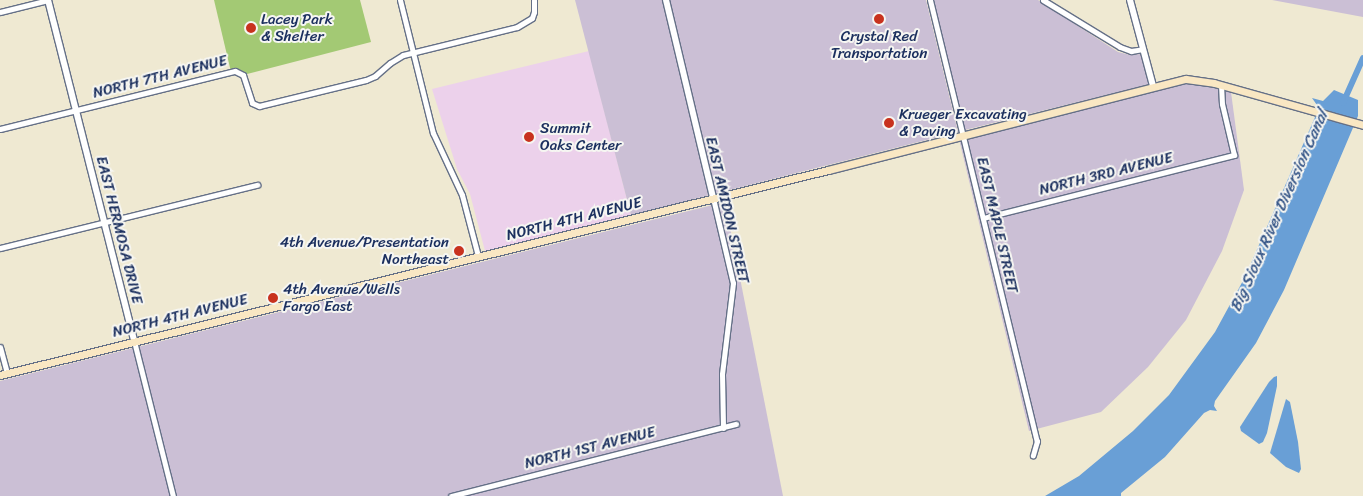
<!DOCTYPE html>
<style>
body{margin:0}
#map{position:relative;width:1363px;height:496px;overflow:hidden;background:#efe9d2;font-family:Sriracha,sans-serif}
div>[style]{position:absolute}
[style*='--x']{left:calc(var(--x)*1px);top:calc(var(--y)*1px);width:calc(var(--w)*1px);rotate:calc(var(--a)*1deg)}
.built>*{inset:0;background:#ecd1eb}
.industrial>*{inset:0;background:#cbbfd5}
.green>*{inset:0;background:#a3c974}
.water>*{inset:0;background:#699fd6}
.canal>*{height:6px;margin:-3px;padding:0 3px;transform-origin:3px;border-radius:3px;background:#699fd6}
.roads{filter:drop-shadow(1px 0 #657087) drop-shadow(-1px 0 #657087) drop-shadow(0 1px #657087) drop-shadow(0 -1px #657087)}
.minor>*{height:5px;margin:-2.5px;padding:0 2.5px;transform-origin:2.5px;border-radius:2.5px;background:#fff}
.tertiary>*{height:6px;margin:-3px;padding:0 3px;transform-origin:3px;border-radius:3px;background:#fff}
.secondary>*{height:7px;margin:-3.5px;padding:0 3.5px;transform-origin:3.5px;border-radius:3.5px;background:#f9e7c3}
.dots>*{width:14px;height:14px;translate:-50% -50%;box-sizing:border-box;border:2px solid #f6f6f2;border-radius:50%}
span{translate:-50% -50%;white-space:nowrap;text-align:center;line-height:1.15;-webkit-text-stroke:4px #f6f6f2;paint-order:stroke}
.poi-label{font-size:15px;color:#1b2f5e}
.left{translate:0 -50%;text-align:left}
.right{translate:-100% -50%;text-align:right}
.street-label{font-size:15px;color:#1b2f5e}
.water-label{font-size:16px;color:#365688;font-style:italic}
</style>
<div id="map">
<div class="built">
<div style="clip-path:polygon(589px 51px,631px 215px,485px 251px,470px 194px,457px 169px,432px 89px)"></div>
</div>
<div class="industrial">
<div style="clip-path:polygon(575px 0,926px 0,958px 132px,631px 215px)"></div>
<div style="clip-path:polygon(933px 0,1038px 0,1118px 52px,1130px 55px,1141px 54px,1150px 84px,965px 130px)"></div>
<div style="clip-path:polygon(1272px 0,1363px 0,1363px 17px)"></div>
<div style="clip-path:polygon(1190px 82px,1231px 92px,1244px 190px,1222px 251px,1186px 320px,1148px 367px,1101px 412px,1029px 431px,959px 139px)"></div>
<div style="clip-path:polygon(725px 202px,783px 496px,0 496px,0 381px)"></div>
</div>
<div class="green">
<div style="clip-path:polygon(214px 0,360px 0,371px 42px,243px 75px,231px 72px)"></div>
</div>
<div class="water">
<div style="clip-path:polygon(1334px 90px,1358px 100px,1358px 116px,1284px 290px,1256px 343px,1215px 401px,1214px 406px,1217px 411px,1210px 410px,1204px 413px,1165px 457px,1121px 493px,1121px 496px,1045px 496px,1079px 476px,1133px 431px,1169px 395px,1215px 332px,1245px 277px,1319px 108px,1312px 98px,1323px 101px)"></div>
<div style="clip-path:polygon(1277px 376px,1277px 386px,1267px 433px,1263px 442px,1259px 444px,1241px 431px,1240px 427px,1269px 382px,1274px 377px)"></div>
<div style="clip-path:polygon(1286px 399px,1290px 402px,1298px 442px,1301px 469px,1299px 473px,1286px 467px,1270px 453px)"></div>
</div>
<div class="canal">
<div style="--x:1343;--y:103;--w:49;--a:-66"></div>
</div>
<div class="roads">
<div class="minor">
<div style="--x:400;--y:0;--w:137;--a:76.1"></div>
<div style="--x:433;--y:133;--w:68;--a:64.9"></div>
<div style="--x:462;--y:195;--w:63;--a:75.3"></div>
<div style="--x:930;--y:0;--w:454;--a:76.4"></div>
<div style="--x:1037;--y:441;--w:15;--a:106"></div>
<div style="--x:1043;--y:0;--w:90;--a:31.4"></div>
<div style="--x:1120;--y:47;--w:12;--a:20"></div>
<div style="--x:1131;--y:51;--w:12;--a:-9"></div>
<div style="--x:0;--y:12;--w:49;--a:-14"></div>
<div style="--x:0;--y:129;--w:242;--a:-13.9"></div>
<div style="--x:235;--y:71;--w:9;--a:27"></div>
<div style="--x:243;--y:75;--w:29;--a:72"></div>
<div style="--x:252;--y:103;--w:8;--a:23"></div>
<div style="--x:259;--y:106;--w:110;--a:-13.7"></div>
<div style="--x:366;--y:80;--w:10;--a:-24"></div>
<div style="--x:375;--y:76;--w:20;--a:-41"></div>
<div style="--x:390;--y:63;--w:15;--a:-32"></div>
<div style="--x:403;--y:55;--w:117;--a:-13.8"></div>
<div style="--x:517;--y:27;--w:17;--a:-31"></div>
<div style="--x:532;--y:18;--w:6;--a:-72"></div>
<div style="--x:534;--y:12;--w:12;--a:-90"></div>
<div style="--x:713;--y:198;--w:87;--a:76.8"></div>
<div style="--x:733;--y:283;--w:92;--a:96.9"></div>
<div style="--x:722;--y:374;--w:54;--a:88.9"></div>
<div style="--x:983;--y:218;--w:259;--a:-14.1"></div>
<div style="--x:1234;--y:155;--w:52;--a:-103.2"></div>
<div style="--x:1222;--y:104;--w:19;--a:-93"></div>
<div style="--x:0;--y:248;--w:265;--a:-13.8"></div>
<div style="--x:134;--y:341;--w:160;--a:75.9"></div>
<div style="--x:0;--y:347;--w:27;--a:75"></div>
<div style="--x:451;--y:496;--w:294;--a:-14.2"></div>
</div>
<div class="tertiary">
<div style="--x:48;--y:0;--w:352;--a:75.8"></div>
<div style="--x:666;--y:0;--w:204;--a:76.6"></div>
<div style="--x:1130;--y:0;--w:89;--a:75"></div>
</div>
<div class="secondary">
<div style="--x:0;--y:375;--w:853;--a:-13.91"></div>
<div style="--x:828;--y:170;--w:369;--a:-14.3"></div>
<div style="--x:1186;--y:79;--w:28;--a:8"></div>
<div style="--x:1214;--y:83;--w:155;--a:15.7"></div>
</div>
</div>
<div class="dots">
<div style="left:879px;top:19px;background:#c8321e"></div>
<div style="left:251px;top:28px;background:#c8321e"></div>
<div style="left:889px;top:123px;background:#c8321e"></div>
<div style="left:529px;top:137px;background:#c8321e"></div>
<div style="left:459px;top:251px;background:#c8321e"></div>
<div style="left:273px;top:298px;background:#c8321e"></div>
</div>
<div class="poi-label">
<span class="left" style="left:261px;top:28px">Lacey Park<br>&amp; Shelter</span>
<span style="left:879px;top:45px">Crystal Red<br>Transportation</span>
<span class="left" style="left:899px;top:123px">Krueger Excavating<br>&amp; Paving</span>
<span class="left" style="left:540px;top:137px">Summit<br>Oaks Center</span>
<span class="right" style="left:449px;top:251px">4th Avenue/Presentation<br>Northeast</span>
<span class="left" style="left:283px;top:298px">4th Avenue/Wells<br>Fargo East</span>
</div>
<div class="street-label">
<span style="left:160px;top:77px;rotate:-14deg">NORTH 7TH AVENUE</span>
<span style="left:1106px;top:174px;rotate:-14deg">NORTH 3RD AVENUE</span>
<span style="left:727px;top:210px;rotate:77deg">EAST AMIDON STREET</span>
<span style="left:574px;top:219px;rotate:-14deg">NORTH 4TH AVENUE</span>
<span style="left:997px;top:225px;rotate:77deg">EAST MAPLE STREET</span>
<span style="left:119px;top:230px;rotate:76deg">EAST HERMOSA DRIVE</span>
<span style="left:180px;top:316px;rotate:-14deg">NORTH 4TH AVENUE</span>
<span style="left:590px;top:448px;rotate:-14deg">NORTH 1ST AVENUE</span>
</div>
<div class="water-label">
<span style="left:1279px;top:211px;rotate:-66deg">Big Sioux River Diversion Canal</span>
</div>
</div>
